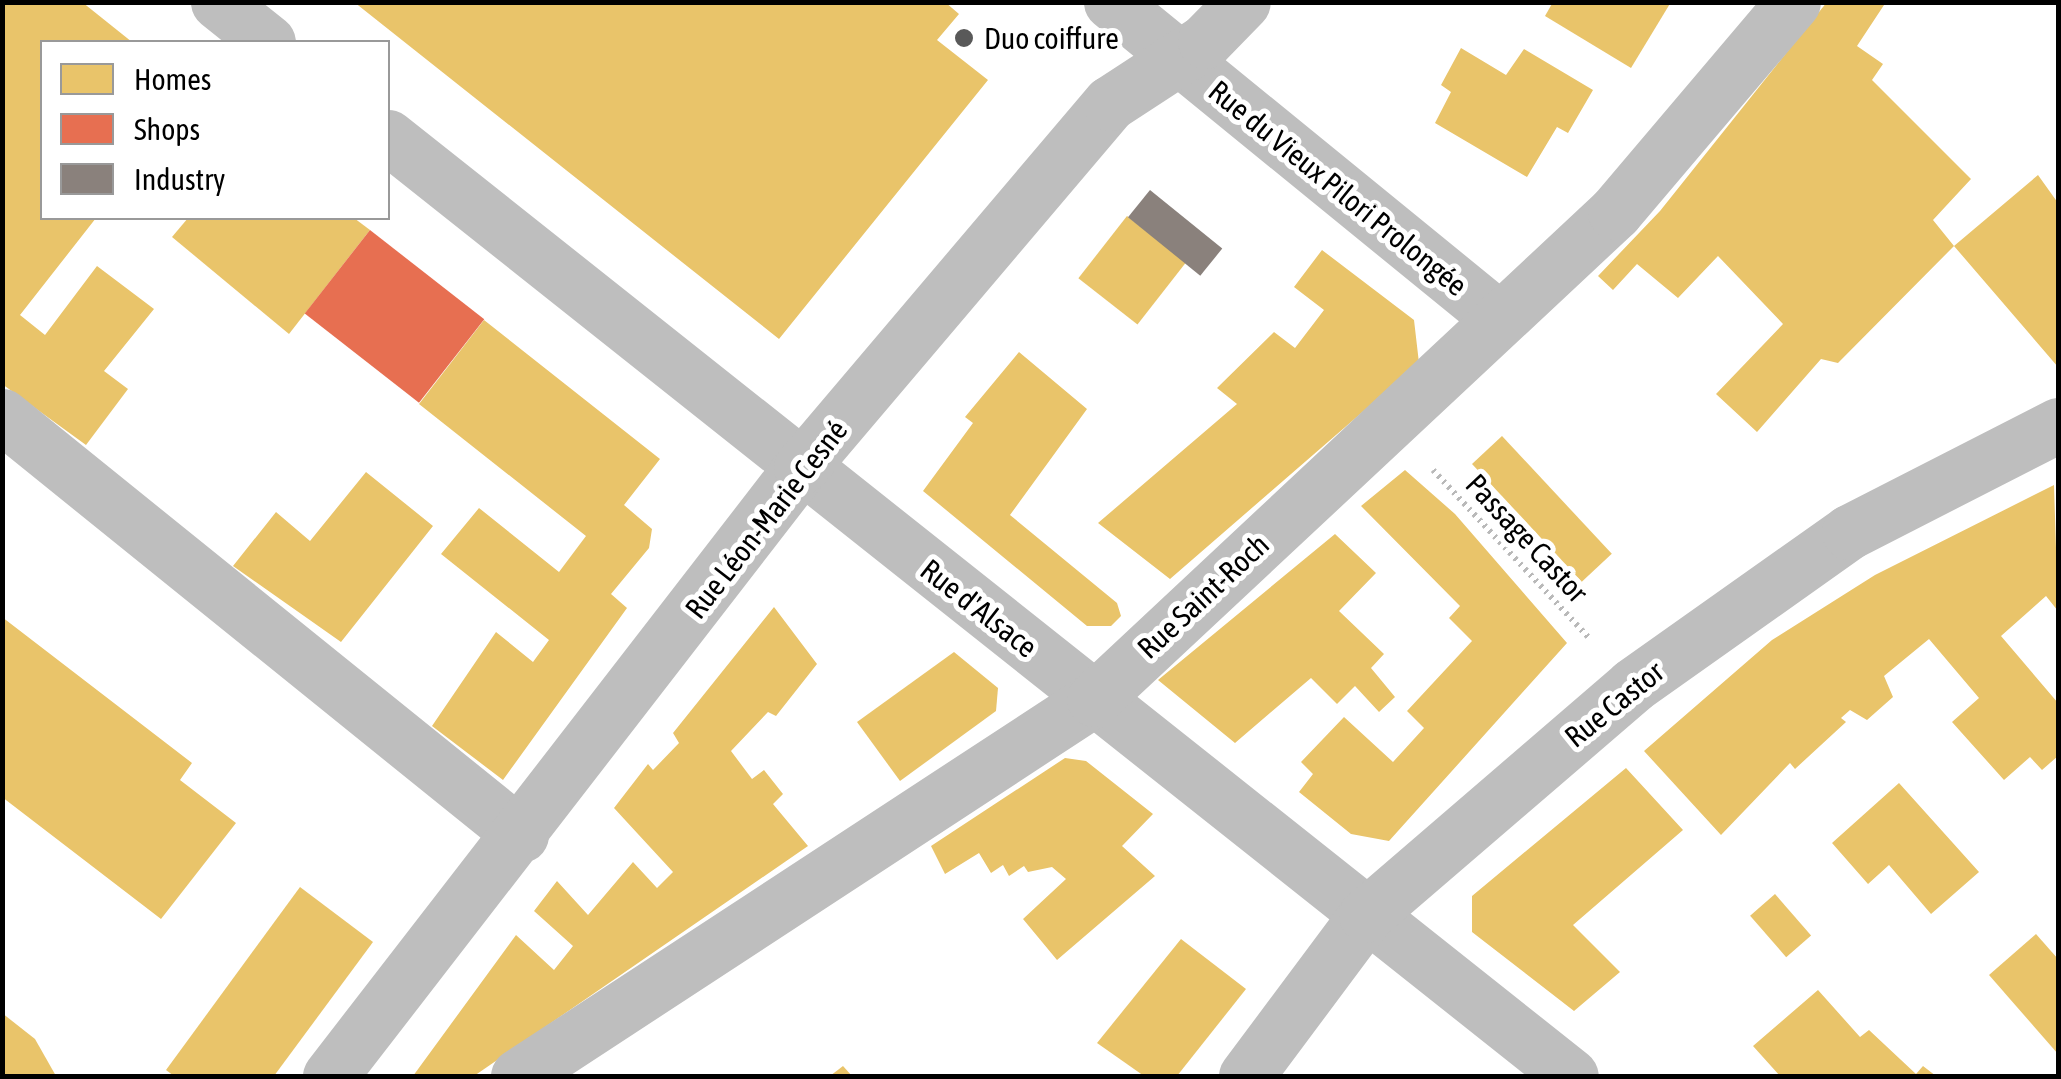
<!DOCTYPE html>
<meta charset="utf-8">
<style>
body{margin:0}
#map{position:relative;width:2061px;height:1079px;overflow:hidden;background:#fff;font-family:"Asap Condensed",sans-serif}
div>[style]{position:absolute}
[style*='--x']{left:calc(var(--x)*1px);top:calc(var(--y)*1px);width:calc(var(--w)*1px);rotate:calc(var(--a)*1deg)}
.homes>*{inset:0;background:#e9c46a;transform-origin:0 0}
.shops>*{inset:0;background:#e76f51;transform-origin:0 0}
.industry>*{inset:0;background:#8a817c;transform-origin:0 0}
.path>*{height:6px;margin-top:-3px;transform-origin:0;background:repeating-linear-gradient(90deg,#b9b9b9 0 2.5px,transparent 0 7.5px)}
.minor>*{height:55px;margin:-27.5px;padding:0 27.5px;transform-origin:27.5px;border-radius:27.5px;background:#bebebe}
.dots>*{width:28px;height:28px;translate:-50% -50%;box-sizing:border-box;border:5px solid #fff;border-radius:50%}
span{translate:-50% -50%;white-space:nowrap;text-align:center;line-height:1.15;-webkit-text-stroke:10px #fff;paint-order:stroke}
.poi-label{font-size:30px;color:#000}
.left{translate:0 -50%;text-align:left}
.street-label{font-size:30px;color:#000}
.frame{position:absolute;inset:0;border:5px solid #000;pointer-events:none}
.legend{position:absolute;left:40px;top:40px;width:350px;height:180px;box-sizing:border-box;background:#fff;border:2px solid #999;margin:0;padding:12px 18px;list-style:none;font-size:30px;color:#000}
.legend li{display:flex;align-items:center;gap:20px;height:50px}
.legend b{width:50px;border:2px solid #999}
</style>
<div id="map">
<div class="homes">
<div style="clip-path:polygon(2px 2px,82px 2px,132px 42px,42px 42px,42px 218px,96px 218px,20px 315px,45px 335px,97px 266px,154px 309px,104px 371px,128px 389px,86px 445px,2px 384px)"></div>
<div style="clip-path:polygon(354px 2px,945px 2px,959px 14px,937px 40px,988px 80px,779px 339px)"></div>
<div style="clip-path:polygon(1553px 2px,1671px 2px,1631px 68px,1545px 16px)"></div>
<div style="clip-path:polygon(1827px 2px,1886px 2px,1857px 46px,1883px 64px,1872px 80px,1971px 179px,1933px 220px,1954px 246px,2038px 175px,2058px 203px,2058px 367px,1954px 246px,1838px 363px,1821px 359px,1757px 432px,1716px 394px,1783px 324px,1718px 256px,1678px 298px,1637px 264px,1613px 290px,1598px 276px,1660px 211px)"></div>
<div style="clip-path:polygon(1461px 48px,1506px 75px,1524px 49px,1593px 90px,1568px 133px,1557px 127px,1527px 177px,1435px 123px,1451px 92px,1441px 85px)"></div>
<div style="left:1127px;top:216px;width:75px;height:79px;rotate:38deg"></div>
<div style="clip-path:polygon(188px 218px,354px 218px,370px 230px,289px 334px,172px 237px)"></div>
<div style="clip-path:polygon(1322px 250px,1414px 320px,1419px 363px,1170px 579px,1098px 523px,1237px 404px,1217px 388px,1274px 332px,1295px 348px,1324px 310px,1294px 287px)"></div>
<div style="clip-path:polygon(484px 320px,660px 459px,624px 505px,652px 529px,649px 548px,611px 594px,627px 608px,503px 780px,432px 726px,496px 632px,533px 662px,549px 640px,441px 554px,479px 508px,559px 572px,586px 536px,419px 404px)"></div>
<div style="clip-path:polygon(1019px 352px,1087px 409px,1010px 515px,1117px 603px,1121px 616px,1111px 626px,1087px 626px,923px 491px,973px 423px,965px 417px)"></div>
<div style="left:1502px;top:436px;width:161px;height:41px;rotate:47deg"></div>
<div style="clip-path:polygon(1405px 470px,1455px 514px,1567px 643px,1389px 841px,1351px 834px,1299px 792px,1313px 774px,1301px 762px,1344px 717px,1393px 762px,1424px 728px,1407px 711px,1472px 641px,1449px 618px,1460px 606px,1361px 506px)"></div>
<div style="clip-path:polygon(366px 472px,433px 526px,341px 642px,233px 566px,276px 512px,310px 541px)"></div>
<div style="clip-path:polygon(2054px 485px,2058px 611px,2046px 596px,2001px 636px,2058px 703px,2058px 756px,2042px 770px,2030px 757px,2004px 780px,1952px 722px,1979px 698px,1929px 639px,1884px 676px,1893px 697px,1867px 720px,1850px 710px,1841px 718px,1846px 722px,1795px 769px,1790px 763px,1721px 835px,1644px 751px,1772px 640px,1875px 575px)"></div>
<div style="clip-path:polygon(1335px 534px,1376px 573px,1339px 611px,1384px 654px,1371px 668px,1395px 697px,1379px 712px,1355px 686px,1337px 704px,1311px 678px,1235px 743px,1158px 680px)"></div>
<div style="clip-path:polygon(774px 607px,817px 664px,776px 716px,768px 712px,731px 751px,752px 779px,764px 770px,783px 794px,773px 804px,808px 846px,474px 1076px,413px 1076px,516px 935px,554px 970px,573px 946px,534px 911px,557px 881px,588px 915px,633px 862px,657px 888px,673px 872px,614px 808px,648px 764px,653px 770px,679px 743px,673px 733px)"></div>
<div style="clip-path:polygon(2px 617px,192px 763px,180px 780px,236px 823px,161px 919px,2px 797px)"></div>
<div style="clip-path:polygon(954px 652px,998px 688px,996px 711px,900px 781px,857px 722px)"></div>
<div style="clip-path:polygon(1065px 758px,1086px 761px,1153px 814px,1122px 846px,1155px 876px,1057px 960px,1023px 919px,1066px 879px,1052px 867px,1028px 872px,1024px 866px,1009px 876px,1003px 865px,991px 873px,979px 853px,945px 874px,931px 846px)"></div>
<div style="clip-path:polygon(1626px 768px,1683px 830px,1573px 925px,1620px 972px,1574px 1011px,1472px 932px,1472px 896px)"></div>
<div style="clip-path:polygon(1899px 783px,1979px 872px,1931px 914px,1889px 865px,1868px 884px,1832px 843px)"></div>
<div style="clip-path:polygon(300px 887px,373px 942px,274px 1076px,174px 1076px,166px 1070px)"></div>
<div style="left:1775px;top:894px;width:55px;height:33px;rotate:49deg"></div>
<div style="clip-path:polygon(2036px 934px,2058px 959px,2058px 1054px,1989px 975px)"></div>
<div style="clip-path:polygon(1181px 939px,1246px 989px,1177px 1076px,1144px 1076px,1097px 1043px)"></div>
<div style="clip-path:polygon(1818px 990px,1860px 1037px,1869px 1030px,1916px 1074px,1923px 1066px,1936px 1076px,1780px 1076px,1753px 1046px)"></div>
<div style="clip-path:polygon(2px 1013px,35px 1039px,56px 1076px,2px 1076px)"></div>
<div style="clip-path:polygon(843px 1066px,852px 1076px,830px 1076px)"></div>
</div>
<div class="shops">
<div style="left:370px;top:230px;width:145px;height:106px;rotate:38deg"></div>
</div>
<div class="industry">
<div style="left:1150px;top:190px;width:93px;height:35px;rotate:39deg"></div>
</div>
<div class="path">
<div style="--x:1433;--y:470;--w:232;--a:47.1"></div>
</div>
<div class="minor">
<div style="--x:218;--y:2;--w:64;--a:38.7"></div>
<div style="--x:1111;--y:2;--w:500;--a:39.2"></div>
<div style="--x:388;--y:137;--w:1510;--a:38.44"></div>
<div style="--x:2;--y:416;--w:667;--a:38.91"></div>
<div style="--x:330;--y:1076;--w:770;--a:-52.28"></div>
<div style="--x:801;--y:467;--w:477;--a:-49.7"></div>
<div style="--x:1110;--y:103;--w:113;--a:-33.1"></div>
<div style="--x:1205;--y:41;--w:54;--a:-45.7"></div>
<div style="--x:518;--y:1076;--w:688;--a:-33.21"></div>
<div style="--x:1094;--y:699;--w:713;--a:-43.07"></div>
<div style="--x:1615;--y:212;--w:275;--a:-49.7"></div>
<div style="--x:1246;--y:1076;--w:201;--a:-53.3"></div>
<div style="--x:1366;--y:915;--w:352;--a:-40.7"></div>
<div style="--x:1633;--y:685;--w:265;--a:-35.3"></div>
<div style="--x:1849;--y:532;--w:235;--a:-27.1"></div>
</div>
<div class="dots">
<div style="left:964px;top:38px;background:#595959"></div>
</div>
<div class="poi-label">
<span class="left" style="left:984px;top:38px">Duo coiffure</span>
</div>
<div class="street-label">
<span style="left:1338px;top:188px;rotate:39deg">Rue du Vieux Pilori Prolongée</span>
<span style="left:766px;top:519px;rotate:-52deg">Rue Léon-Marie Cesné</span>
<span style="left:1527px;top:538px;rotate:47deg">Passage Castor</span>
<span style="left:1203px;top:596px;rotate:-43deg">Rue Saint-Roch</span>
<span style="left:979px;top:608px;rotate:38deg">Rue d'Alsace</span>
<span style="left:1614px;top:704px;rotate:-39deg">Rue Castor</span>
</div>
<div class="frame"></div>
<ul class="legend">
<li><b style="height:28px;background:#e9c46a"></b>Homes</li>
<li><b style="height:28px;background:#e76f51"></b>Shops</li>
<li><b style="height:28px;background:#8a817c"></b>Industry</li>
</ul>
</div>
